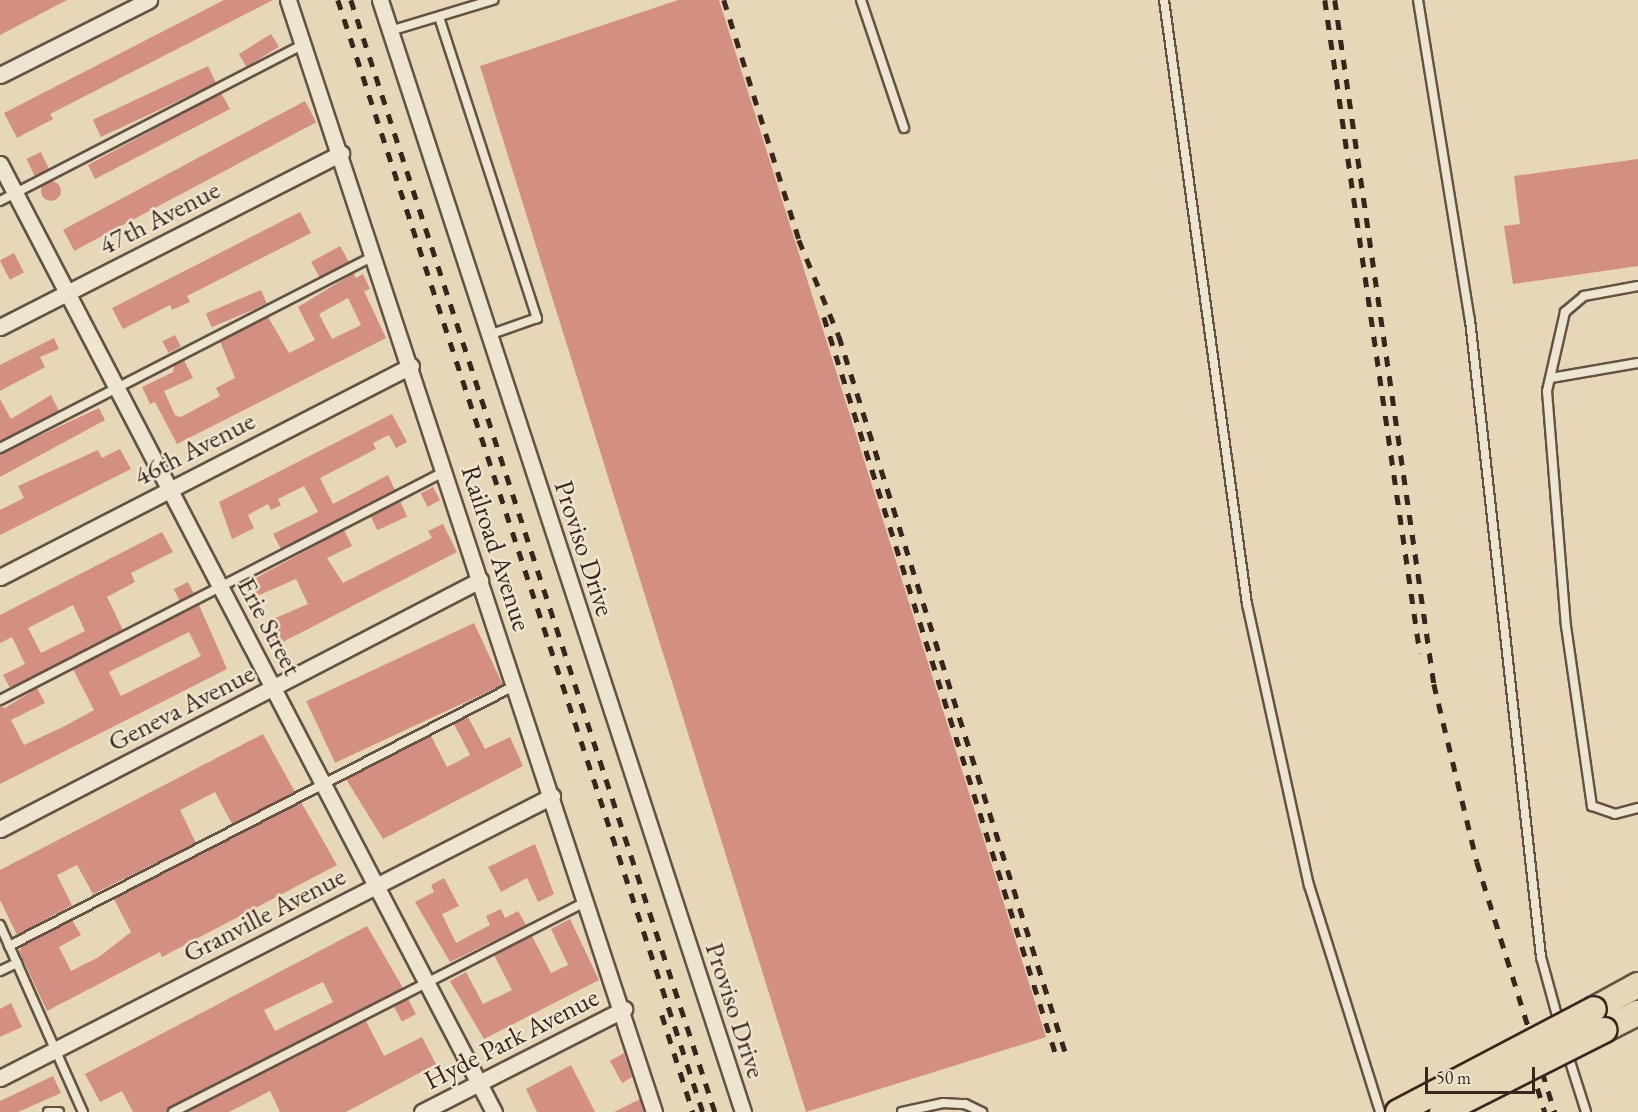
<!DOCTYPE html>
<style>
body{margin:0}
#map{position:relative;width:1638px;height:1112px;overflow:hidden;background:#e5d7b7;font-family:"EB Garamond",serif}
div>[style]{position:absolute}
[style*='--x']{left:calc(var(--x)*1px);top:calc(var(--y)*1px);width:calc(var(--w)*1px);rotate:calc(var(--a)*1deg)}
.building>*{inset:0;background:#d39082;transform-origin:0 0}
.round{border-radius:50%}
.roads{filter:drop-shadow(2px 0 #645243) drop-shadow(-2px 0 #645243) drop-shadow(0 2px #645243) drop-shadow(0 -2px #645243)}
.lane>*{height:8px;margin:-4px;padding:0 4px;transform-origin:4px;border-radius:4px;background:#eee5d0}
.street>*{height:15px;margin:-7.5px;padding:0 7.5px;transform-origin:7.5px;border-radius:7.5px;background:#eee5d0}
.primary>*{height:24px;margin:-12px;padding:0 12px;transform-origin:12px;border-radius:12px;background:#e5d7b7}
.rail>*{height:4.5px;margin-top:-2.25px;transform-origin:0;background:repeating-linear-gradient(90deg,#39251c 0 10px,transparent 0 20px)}
.bridges{filter:drop-shadow(2px 0 #39251c) drop-shadow(-2px 0 #39251c) drop-shadow(0 2px #39251c) drop-shadow(0 -2px #39251c)}
.primary-bridge>*{height:24px;margin:-12px;padding:0 12px;transform-origin:12px;border-radius:12px;background:#e5d7b7}
span{translate:-50% -50%;white-space:nowrap;text-align:center;line-height:1.15;-webkit-text-stroke:5px #eee5d0;paint-order:stroke}
.street-label{font-size:27px;color:#39251c}
.scale{position:absolute;left:1425px;top:1067px;width:110px;height:27px;box-sizing:border-box;border:3px solid #39251c;border-top:0;padding-left:8px;font-size:18px;line-height:21px;white-space:nowrap;color:#39251c;-webkit-text-stroke:4px #eee5d0;paint-order:stroke}
</style>
<div id="map">
<div class="building">
<div style="clip-path:polygon(0 0,67px 0,0 35px)"></div>
<div style="clip-path:polygon(224px 0,273px 0,50px 114px,53px 119px,17px 138px,4px 113px)"></div>
<div style="clip-path:polygon(678px 0,719px 0,1046px 1037px,806px 1112px,480px 66px)"></div>
<div style="left:271px;top:34px;width:15px;height:38px;rotate:58deg"></div>
<div style="left:208px;top:66px;width:19px;height:127px;rotate:65deg"></div>
<div style="clip-path:polygon(221px 93px,230px 109px,95px 179px,88px 165px)"></div>
<div style="left:305px;top:101px;width:24px;height:274px;rotate:62deg"></div>
<div style="left:41px;top:152px;width:19px;height:16px;rotate:65deg"></div>
<div style="clip-path:polygon(1638px 159px,1638px 266px,1513px 284px,1504px 226px,1520px 224px,1514px 176px)"></div>
<div class="round" style="left:41px;top:181px;width:20px;height:20px"></div>
<div style="clip-path:polygon(300px 212px,311px 233px,187px 296px,190px 302px,172px 310px,170px 305px,123px 329px,112px 308px)"></div>
<div style="left:340px;top:246px;width:18px;height:33px;rotate:61deg"></div>
<div style="left:14px;top:253px;width:22px;height:16px;rotate:63deg"></div>
<div style="clip-path:polygon(evenodd,354px 273px,356px 278px,363px 274px,370px 289px,364px 291px,386px 338px,177px 444px,155px 402px,150px 404px,142px 387px,173px 372px,174px 365px,184px 360px,193px 378px,164px 391px,175px 415px,181px 417px,220px 396px,216px 388px,235px 378px,220px 341px,268px 317px,289px 353px,315px 340px,298px 307px,354px 273px,348px 298px,361px 325px,332px 339px,319px 314px,348px 298px)"></div>
<div style="left:261px;top:290px;width:15px;height:60px;rotate:67deg"></div>
<div style="left:175px;top:335px;width:13px;height:14px;rotate:63deg"></div>
<div style="clip-path:polygon(54px 338px,59px 349px,40px 357px,45px 367px,0 391px,0 365px)"></div>
<div style="clip-path:polygon(51px 395px,59px 411px,0 441px,0 399px,11px 419px)"></div>
<div style="clip-path:polygon(99px 408px,105px 420px,0 477px,0 454px)"></div>
<div style="clip-path:polygon(392px 414px,407px 442px,396px 448px,389px 435px,373px 443px,376px 449px,320px 478px,333px 504px,388px 475px,395px 490px,281px 549px,273px 534px,318px 512px,304px 486px,278px 499px,281px 505px,271px 510px,268px 504px,248px 515px,254px 528px,232px 539px,219px 502px)"></div>
<div style="clip-path:polygon(120px 449px,131px 469px,0 535px,0 510px,24px 498px,18px 486px,98px 450px,102px 458px)"></div>
<div style="left:433px;top:487px;width:15px;height:14px;rotate:62deg"></div>
<div style="left:400px;top:501px;width:17px;height:33px;rotate:65deg"></div>
<div style="clip-path:polygon(443px 524px,457px 552px,275px 646px,264px 623px,308px 604px,296px 579px,252px 598px,245px 584px,344px 530px,352px 546px,327px 558px,343px 583px,432px 538px,428px 531px)"></div>
<div style="clip-path:polygon(evenodd,162px 532px,173px 552px,131px 573px,135px 582px,107px 597px,123px 630px,10px 688px,3px 675px,25px 664px,12px 637px,0 643px,0 615px,162px 532px,73px 605px,85px 631px,41px 653px,28px 628px,73px 605px)"></div>
<div style="left:188px;top:582px;width:13px;height:16px;rotate:63deg"></div>
<div style="clip-path:polygon(evenodd,199px 605px,227px 669px,0 784px,0 706px,5px 708px,37px 688px,45px 703px,11px 720px,24px 745px,65px 726px,94px 710px,73px 669px,199px 605px,189px 632px,201px 656px,121px 696px,109px 672px,189px 632px)"></div>
<div style="left:474px;top:623px;width:68px;height:185px;rotate:65deg"></div>
<div style="clip-path:polygon(468px 717px,485px 749px,510px 737px,523px 766px,383px 839px,346px 779px,431px 736px,447px 767px,470px 755px,454px 724px)"></div>
<div style="clip-path:polygon(263px 734px,295px 792px,232px 824px,215px 792px,186px 807px,180px 810px,196px 843px,93px 894px,77px 865px,57px 875px,72px 905px,17px 935px,0 900px,0 870px)"></div>
<div style="clip-path:polygon(301px 802px,337px 865px,162px 957px,160px 952px,47px 1011px,19px 951px,23px 946px,72px 920px,81px 935px,59px 947px,71px 971px,99px 957px,131px 932px,114px 899px)"></div>
<div style="clip-path:polygon(535px 844px,554px 894px,538px 902px,527px 878px,501px 892px,488px 867px)"></div>
<div style="clip-path:polygon(444px 878px,459px 906px,442px 914px,456px 943px,490px 925px,486px 916px,501px 909px,505px 918px,518px 911px,526px 925px,450px 962px,415px 902px,434px 892px,431px 885px)"></div>
<div style="clip-path:polygon(570px 919px,599px 980px,484px 1039px,450px 981px,466px 972px,483px 1004px,512px 990px,494px 955px,532px 936px,551px 973px,568px 965px,551px 929px)"></div>
<div style="clip-path:polygon(evenodd,367px 926px,403px 988px,167px 1112px,133px 1112px,122px 1091px,100px 1102px,85px 1074px,367px 926px,323px 982px,333px 1002px,275px 1031px,264px 1010px,323px 982px)"></div>
<div style="left:408px;top:999px;width:17px;height:16px;rotate:62deg"></div>
<div style="clip-path:polygon(11px 1003px,22px 1027px,0 1037px,0 1009px)"></div>
<div style="clip-path:polygon(366px 1021px,384px 1056px,422px 1037px,436px 1064px,346px 1112px,280px 1112px,270px 1091px,229px 1112px,186px 1112px)"></div>
<div style="clip-path:polygon(624px 1053px,632px 1077px,622px 1083px,610px 1061px)"></div>
<div style="clip-path:polygon(571px 1065px,595px 1112px,537px 1112px,526px 1089px)"></div>
<div style="clip-path:polygon(53px 1076px,61px 1093px,18px 1112px,0 1112px,0 1101px)"></div>
<div style="clip-path:polygon(640px 1099px,644px 1112px,614px 1112px)"></div>
</div>
<div class="roads">
<div class="lane">
<div style="--x:861;--y:0;--w:135;--a:71.4"></div>
<div style="--x:1164;--y:0;--w:610;--a:82.18"></div>
<div style="--x:1247;--y:604;--w:288;--a:77.6"></div>
<div style="--x:1309;--y:885;--w:238;--a:72.6"></div>
<div style="--x:1418;--y:0;--w:324;--a:80.8"></div>
<div style="--x:1470;--y:320;--w:641;--a:83.64"></div>
<div style="--x:1541;--y:957;--w:68;--a:74.7"></div>
<div style="--x:439;--y:17;--w:317;--a:72"></div>
<div style="--x:537;--y:318;--w:51;--a:160.5"></div>
<div style="--x:390;--y:31;--w:108;--a:-16.8"></div>
<div style="--x:0;--y:201;--w:340;--a:-27.3"></div>
<div style="--x:1638;--y:286;--w:55;--a:169.5"></div>
<div style="--x:1584;--y:296;--w:25;--a:140"></div>
<div style="--x:1565;--y:312;--w:81;--a:102.8"></div>
<div style="--x:1547;--y:391;--w:236;--a:85.4"></div>
<div style="--x:1566;--y:626;--w:182;--a:81.8"></div>
<div style="--x:1592;--y:806;--w:24;--a:19"></div>
<div style="--x:1615;--y:814;--w:24;--a:-15"></div>
<div style="--x:1551;--y:378;--w:88;--a:-9.8"></div>
<div style="--x:0;--y:448;--w:420;--a:-27.2"></div>
<div style="--x:0;--y:700;--w:499;--a:-27.2"></div>
<div style="--x:0;--y:925;--w:205;--a:66.1"></div>
<div style="--x:9;--y:946;--w:568;--a:-27.24"></div>
<div style="--x:0;--y:971;--w:19;--a:-25"></div>
<div style="--x:1567;--y:1052;--w:63;--a:72.4"></div>
<div style="--x:48;--y:1112;--w:11;--a:0"></div>
<div style="--x:173;--y:1112;--w:462;--a:-27"></div>
<div style="--x:902;--y:1112;--w:42;--a:-12.4"></div>
<div style="--x:943;--y:1103;--w:22;--a:3"></div>
<div style="--x:965;--y:1104;--w:19;--a:25"></div>
</div>
<div class="street">
<div style="--x:288;--y:0;--w:1171;--a:71.78"></div>
<div style="--x:380;--y:0;--w:1170;--a:71.92"></div>
<div style="--x:0;--y:75;--w:167;--a:-26.7"></div>
<div style="--x:0;--y:164;--w:1069;--a:62.48"></div>
<div style="--x:0;--y:327;--w:383;--a:-27"></div>
<div style="--x:0;--y:577;--w:462;--a:-27.2"></div>
<div style="--x:0;--y:829;--w:541;--a:-27.42"></div>
<div style="--x:0;--y:1078;--w:620;--a:-27.06"></div>
<div style="--x:422;--y:1112;--w:227;--a:-27"></div>
</div>
<div class="primary">
<div style="--x:1594;--y:1009;--w:50;--a:-28.6"></div>
<div style="--x:1604;--y:1030;--w:38;--a:-27"></div>
</div>
</div>
<div class="rail">
<div style="--x:338;--y:0;--w:1170;--a:71.83"></div>
<div style="--x:351;--y:0;--w:1170;--a:71.87"></div>
<div style="--x:724;--y:0;--w:251;--a:72.6"></div>
<div style="--x:799;--y:240;--w:104;--a:67.4"></div>
<div style="--x:839;--y:336;--w:753;--a:72.46"></div>
<div style="--x:1325;--y:0;--w:660;--a:81.72"></div>
<div style="--x:1335;--y:0;--w:691;--a:81.76"></div>
<div style="--x:1434;--y:684;--w:183;--a:76.4"></div>
<div style="--x:1477;--y:862;--w:262;--a:72.7"></div>
<div style="--x:824;--y:317;--w:777;--a:72.54"></div>
<div style="--x:662;--y:1015;--w:102;--a:72.3"></div>
<div style="--x:1526;--y:1050;--w:65;--a:73"></div>
</div>
<div class="bridges">
<div class="primary-bridge">
<div style="--x:1398;--y:1112;--w:221;--a:-27.7"></div>
<div style="--x:1442;--y:1112;--w:182;--a:-26.8"></div>
</div>
</div>
<div class="street-label">
<span style="left:159px;top:217px;rotate:-27deg">47th Avenue</span>
<span style="left:194px;top:448px;rotate:-27deg">46th Avenue</span>
<span style="left:497px;top:548px;rotate:72deg">Railroad Avenue</span>
<span style="left:585px;top:548px;rotate:72deg">Proviso Drive</span>
<span style="left:270px;top:626px;rotate:62deg">Erie Street</span>
<span style="left:181px;top:707px;rotate:-27deg">Geneva Avenue</span>
<span style="left:264px;top:914px;rotate:-27deg">Granville Avenue</span>
<span style="left:736px;top:1010px;rotate:72deg">Proviso Drive</span>
<span style="left:511px;top:1038px;rotate:-27deg">Hyde Park Avenue</span>
</div>
<div class="scale">50 m</div>
</div>
